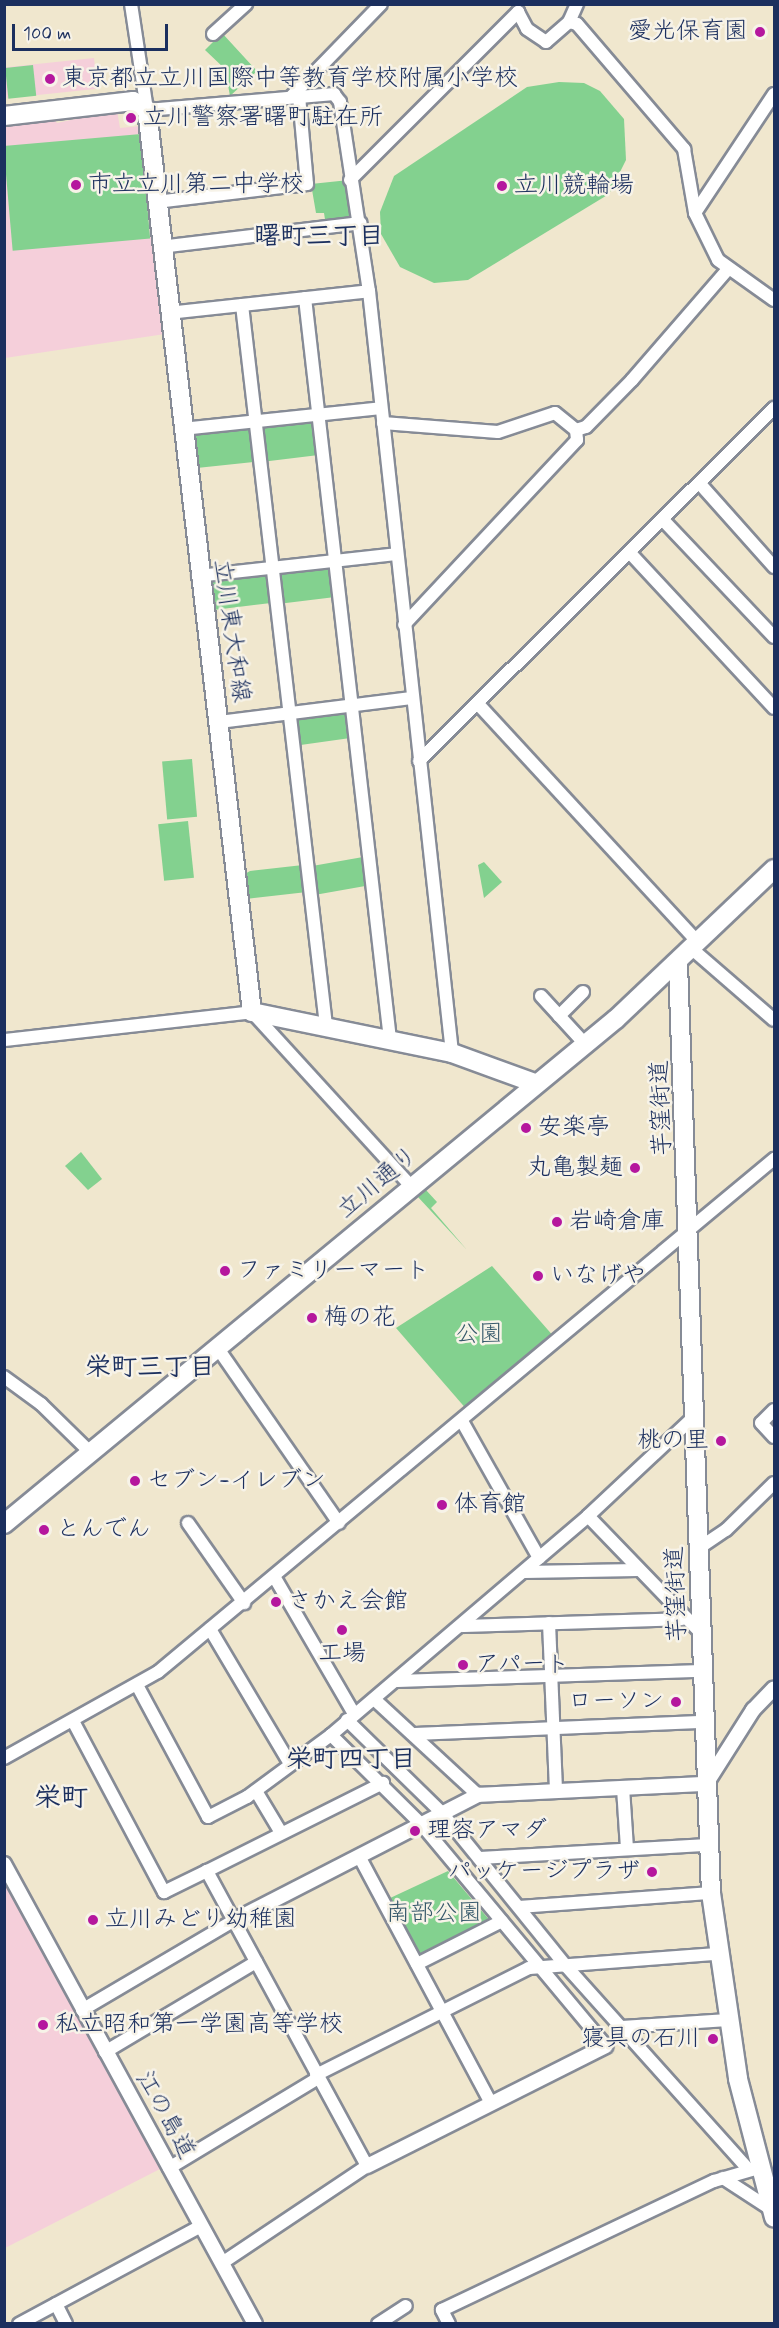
<!DOCTYPE html>
<meta charset="utf-8">
<style>
body{margin:0}
#map{position:relative;width:779px;height:2328px;overflow:hidden;background:#f0e7ce;font-family:Mynerve,"Klee One",sans-serif}
div>[style]{position:absolute}
[style*='--x']{left:calc(var(--x)*1px);top:calc(var(--y)*1px);width:calc(var(--w)*1px);rotate:calc(var(--a)*1deg)}
.built>*{inset:0;background:#f5cfda;transform-origin:0 0}
.green>*{inset:0;background:#83d18f;transform-origin:0 0}
.roads{filter:drop-shadow(2px 0 #868b96) drop-shadow(-2px 0 #868b96) drop-shadow(0 2px #868b96) drop-shadow(0 -2px #868b96)}
.minor>*{height:12px;margin:-6px;padding:0 6px;transform-origin:6px;border-radius:6px;background:#fff}
.tertiary>*{height:14px;margin:-7px;padding:0 7px;transform-origin:7px;border-radius:7px;background:#fff}
.primary>*{height:18px;margin:-9px;padding:0 9px;transform-origin:9px;border-radius:9px;background:#fff}
.dots>*{width:16px;height:16px;translate:-50% -50%;box-sizing:border-box;border:3px solid #f7f3e8;border-radius:50%}
span{translate:-50% -50%;white-space:nowrap;text-align:center;line-height:1.15;-webkit-text-stroke:5px #f7f3e8;paint-order:stroke}
.poi-label{font-size:24px;color:#1b2f5e}
.right{translate:-100% -50%;text-align:right}
.left{translate:0 -50%;text-align:left}
.street-label{font-size:24px;color:#1b2f5e}
.park-label{font-size:24px;color:#35586a}
.neighbourhood-label{font-size:26px;color:#1b2f5e;font-weight:700}
.quarter-label{font-size:27px;color:#1b2f5e;font-weight:700}
.frame{position:absolute;inset:0;border:6px solid #1b2f5e;pointer-events:none}
.scale{position:absolute;left:12px;top:24px;width:156px;height:27px;box-sizing:border-box;border:3px solid #1b2f5e;border-top:0;padding-left:8px;font-size:18px;line-height:21px;white-space:nowrap;color:#1b2f5e;-webkit-text-stroke:4px #f7f3e8;paint-order:stroke}
</style>
<div id="map">
<div class="built">
<div style="left:94px;top:58px;width:31px;height:91px;rotate:84deg"></div>
<div style="clip-path:polygon(117px 110px,120px 128px,141px 126px,165px 334px,5px 358px,4px 123px,53px 118px,57px 123px)"></div>
<div style="clip-path:polygon(4px 1881px,160px 2169px,5px 2248px,4px 2248px)"></div>
</div>
<div class="green">
<div style="clip-path:polygon(222px 33px,257px 71px,230px 96px,225px 69px,205px 50px)"></div>
<div style="left:33px;top:65px;width:31px;height:28px;rotate:84deg"></div>
<div style="clip-path:polygon(559px 82px,584px 83px,600px 91px,624px 119px,626px 160px,609px 194px,468px 280px,434px 283px,400px 267px,381px 234px,380px 212px,394px 176px,527px 87px)"></div>
<div style="left:141px;top:134px;width:105px;height:138px;rotate:85deg"></div>
<div style="clip-path:polygon(349px 180px,360px 222px,326px 226px,324px 213px,316px 213px,311px 184px)"></div>
<div style="left:316px;top:416px;width:39px;height:62px;rotate:83deg"></div>
<div style="left:252px;top:424px;width:38px;height:69px;rotate:84deg"></div>
<div style="left:333px;top:562px;width:35px;height:62px;rotate:83deg"></div>
<div style="left:269px;top:569px;width:34px;height:70px;rotate:83deg"></div>
<div style="left:348px;top:708px;width:30px;height:54px;rotate:82deg"></div>
<div style="left:192px;top:759px;width:58px;height:30px;rotate:85deg"></div>
<div style="left:188px;top:821px;width:57px;height:30px;rotate:84deg"></div>
<div style="left:363px;top:857px;width:29px;height:53px;rotate:80deg"></div>
<div style="clip-path:polygon(484px 862px,502px 882px,484px 898px,478px 865px)"></div>
<div style="clip-path:polygon(303px 865px,307px 892px,246px 899px,243px 875px,250px 871px)"></div>
<div style="clip-path:polygon(81px 1152px,102px 1179px,88px 1190px,65px 1166px)"></div>
<div style="clip-path:polygon(426px 1190px,437px 1202px,431px 1208px,467px 1250px,418px 1197px)"></div>
<div style="clip-path:polygon(492px 1266px,555px 1338px,468px 1411px,396px 1328px)"></div>
<div style="clip-path:polygon(448px 1871px,491px 1922px,421px 1959px,388px 1899px)"></div>
</div>
<div class="roads">
<div class="minor">
<div style="--x:131;--y:4;--w:107;--a:81.4"></div>
<div style="--x:147;--y:110;--w:188;--a:-4.9"></div>
<div style="--x:334;--y:94;--w:10;--a:53"></div>
<div style="--x:340;--y:102;--w:191;--a:81.3"></div>
<div style="--x:369;--y:291;--w:767;--a:83.78"></div>
<div style="--x:569;--y:22;--w:20;--a:-66"></div>
<div style="--x:213;--y:34;--w:45;--a:-42.3"></div>
<div style="--x:291;--y:97;--w:129;--a:-45.9"></div>
<div style="--x:350;--y:180;--w:238;--a:-45"></div>
<div style="--x:518;--y:12;--w:19;--a:62"></div>
<div style="--x:527;--y:29;--w:23;--a:34"></div>
<div style="--x:546;--y:42;--w:30;--a:-41"></div>
<div style="--x:569;--y:22;--w:8;--a:14"></div>
<div style="--x:577;--y:24;--w:165;--a:49.4"></div>
<div style="--x:684;--y:149;--w:65;--a:80.2"></div>
<div style="--x:695;--y:213;--w:52;--a:63.9"></div>
<div style="--x:718;--y:260;--w:69;--a:35.5"></div>
<div style="--x:156;--y:202;--w:152;--a:-6.8"></div>
<div style="--x:307;--y:184;--w:88;--a:-95.2"></div>
<div style="--x:695;--y:213;--w:143;--a:-56.4"></div>
<div style="--x:160;--y:247;--w:202;--a:-6.8"></div>
<div style="--x:305;--y:298;--w:747;--a:83.46"></div>
<div style="--x:242;--y:305;--w:726;--a:83.35"></div>
<div style="--x:168;--y:313;--w:202;--a:-6.2"></div>
<div style="--x:383;--y:423;--w:115;--a:4.5"></div>
<div style="--x:498;--y:432;--w:60;--a:-18.4"></div>
<div style="--x:555;--y:413;--w:27;--a:39"></div>
<div style="--x:576;--y:430;--w:10;--a:84"></div>
<div style="--x:577;--y:440;--w:253;--a:133.1"></div>
<div style="--x:182;--y:429;--w:200;--a:-6"></div>
<div style="--x:576;--y:430;--w:10;--a:-17"></div>
<div style="--x:586;--y:427;--w:66;--a:-45.6"></div>
<div style="--x:632;--y:380;--w:147;--a:-49.1"></div>
<div style="--x:701;--y:485;--w:110;--a:48.3"></div>
<div style="--x:664;--y:521;--w:160;--a:46.5"></div>
<div style="--x:631;--y:554;--w:210;--a:47.1"></div>
<div style="--x:198;--y:576;--w:200;--a:-6.3"></div>
<div style="--x:479;--y:705;--w:323;--a:47.3"></div>
<div style="--x:219;--y:722;--w:194;--a:-7.1"></div>
<div style="--x:419;--y:761;--w:501;--a:-44.84"></div>
<div style="--x:692;--y:949;--w:108;--a:40.9"></div>
<div style="--x:541;--y:996;--w:65;--a:47.5"></div>
<div style="--x:559;--y:1016;--w:34;--a:-45"></div>
<div style="--x:4;--y:1040;--w:250;--a:-6.4"></div>
<div style="--x:252;--y:1012;--w:236;--a:47.6"></div>
<div style="--x:217;--y:1347;--w:214;--a:55.3"></div>
<div style="--x:4;--y:1377;--w:46;--a:36.1"></div>
<div style="--x:41;--y:1404;--w:70;--a:44.4"></div>
<div style="--x:774;--y:1410;--w:18;--a:135"></div>
<div style="--x:761;--y:1423;--w:19;--a:47"></div>
<div style="--x:463;--y:1423;--w:155;--a:60.6"></div>
<div style="--x:588;--y:1516;--w:164;--a:46"></div>
<div style="--x:188;--y:1523;--w:98;--a:55"></div>
<div style="--x:699;--y:1548;--w:32;--a:-34"></div>
<div style="--x:726;--y:1530;--w:67;--a:-44.4"></div>
<div style="--x:524;--y:1572;--w:114;--a:-1"></div>
<div style="--x:275;--y:1578;--w:157;--a:59.8"></div>
<div style="--x:549;--y:1623;--w:167;--a:87.6"></div>
<div style="--x:462;--y:1626;--w:220;--a:-1.8"></div>
<div style="--x:210;--y:1629;--w:157;--a:59.3"></div>
<div style="--x:396;--y:1681;--w:307;--a:-1.9"></div>
<div style="--x:137;--y:1685;--w:150;--a:61.7"></div>
<div style="--x:208;--y:1817;--w:44;--a:-27.1"></div>
<div style="--x:247;--y:1797;--w:104;--a:-36.4"></div>
<div style="--x:331;--y:1735;--w:338;--a:-40.4"></div>
<div style="--x:588;--y:1516;--w:146;--a:-43.1"></div>
<div style="--x:374;--y:1699;--w:142;--a:42.7"></div>
<div style="--x:347;--y:1720;--w:133;--a:44.4"></div>
<div style="--x:442;--y:1813;--w:197;--a:51"></div>
<div style="--x:566;--y:1966;--w:273;--a:48.1"></div>
<div style="--x:73;--y:1721;--w:194;--a:62"></div>
<div style="--x:164;--y:1892;--w:48;--a:-26"></div>
<div style="--x:415;--y:1734;--w:290;--a:-2.4"></div>
<div style="--x:331;--y:1735;--w:127;--a:44.7"></div>
<div style="--x:421;--y:1824;--w:289;--a:50.2"></div>
<div style="--x:4;--y:1758;--w:176;--a:-29.2"></div>
<div style="--x:158;--y:1672;--w:802;--a:-39.79"></div>
<div style="--x:623;--y:1788;--w:61;--a:86.2"></div>
<div style="--x:256;--y:1791;--w:47;--a:59"></div>
<div style="--x:359;--y:1856;--w:280;--a:61.9"></div>
<div style="--x:480;--y:1858;--w:228;--a:-3.3"></div>
<div style="--x:519;--y:1907;--w:193;--a:-4.2"></div>
<div style="--x:417;--y:1964;--w:95;--a:-26.8"></div>
<div style="--x:82;--y:2010;--w:175;--a:-30.5"></div>
<div style="--x:622;--y:2027;--w:106;--a:-3.8"></div>
<div style="--x:105;--y:2052;--w:176;--a:-30.8"></div>
<div style="--x:316;--y:2075;--w:238;--a:-26.7"></div>
<div style="--x:529;--y:1968;--w:189;--a:-4.3"></div>
<div style="--x:169;--y:2168;--w:174;--a:-31.1"></div>
<div style="--x:723;--y:2178;--w:59;--a:33.1"></div>
<div style="--x:222;--y:2263;--w:174;--a:-33.8"></div>
<div style="--x:367;--y:2166;--w:336;--a:-118.5"></div>
<div style="--x:207;--y:1871;--w:197;--a:-26.6"></div>
<div style="--x:56;--y:2304;--w:22;--a:63"></div>
<div style="--x:19;--y:2324;--w:207;--a:-28.3"></div>
<div style="--x:378;--y:2324;--w:33;--a:-33"></div>
<div style="--x:449;--y:2324;--w:16;--a:-117"></div>
<div style="--x:442;--y:2310;--w:301;--a:-25.4"></div>
<div style="--x:714;--y:2181;--w:43;--a:-16.3"></div>
</div>
<div class="tertiary">
<div style="--x:4;--y:1864;--w:524;--a:61.38"></div>
<div style="--x:233;--y:1921;--w:276;--a:-27.2"></div>
<div style="--x:478;--y:1795;--w:228;--a:-2.8"></div>
<div style="--x:706;--y:1784;--w:88;--a:-57.6"></div>
<div style="--x:753;--y:1710;--w:30;--a:-46"></div>
<div style="--x:367;--y:2166;--w:267;--a:-26.7"></div>
</div>
<div class="primary">
<div style="--x:4;--y:116;--w:130;--a:-6.6"></div>
<div style="--x:133;--y:101;--w:17;--a:33"></div>
<div style="--x:147;--y:110;--w:908;--a:83.36"></div>
<div style="--x:252;--y:1012;--w:204;--a:11.6"></div>
<div style="--x:452;--y:1053;--w:90;--a:20"></div>
<div style="--x:678;--y:964;--w:930;--a:87.97"></div>
<div style="--x:711;--y:1893;--w:188;--a:81.7"></div>
<div style="--x:738;--y:2079;--w:143;--a:75.4"></div>
<div style="--x:4;--y:1524;--w:793;--a:-39.53"></div>
<div style="--x:616;--y:1019;--w:218;--a:-43.5"></div>
</div>
</div>
<div class="dots">
<div style="left:760px;top:32px;background:#b5179e"></div>
<div style="left:50px;top:79px;background:#b5179e"></div>
<div style="left:131px;top:118px;background:#b5179e"></div>
<div style="left:76px;top:185px;background:#b5179e"></div>
<div style="left:502px;top:186px;background:#b5179e"></div>
<div style="left:526px;top:1128px;background:#b5179e"></div>
<div style="left:635px;top:1168px;background:#b5179e"></div>
<div style="left:557px;top:1222px;background:#b5179e"></div>
<div style="left:225px;top:1271px;background:#b5179e"></div>
<div style="left:538px;top:1276px;background:#b5179e"></div>
<div style="left:312px;top:1318px;background:#b5179e"></div>
<div style="left:721px;top:1441px;background:#b5179e"></div>
<div style="left:135px;top:1481px;background:#b5179e"></div>
<div style="left:442px;top:1505px;background:#b5179e"></div>
<div style="left:44px;top:1530px;background:#b5179e"></div>
<div style="left:276px;top:1602px;background:#b5179e"></div>
<div style="left:342px;top:1630px;background:#b5179e"></div>
<div style="left:463px;top:1665px;background:#b5179e"></div>
<div style="left:676px;top:1702px;background:#b5179e"></div>
<div style="left:415px;top:1831px;background:#b5179e"></div>
<div style="left:652px;top:1872px;background:#b5179e"></div>
<div style="left:93px;top:1920px;background:#b5179e"></div>
<div style="left:43px;top:2025px;background:#b5179e"></div>
<div style="left:713px;top:2039px;background:#b5179e"></div>
</div>
<div class="poi-label">
<span class="right" style="left:748px;top:32px">愛光保育園</span>
<span class="left" style="left:62px;top:79px">東京都立立川国際中等教育学校附属小学校</span>
<span class="left" style="left:143px;top:118px">立川警察署曙町駐在所</span>
<span class="left" style="left:88px;top:185px">市立立川第二中学校</span>
<span class="left" style="left:514px;top:186px">立川競輪場</span>
<span class="left" style="left:538px;top:1128px">安楽亭</span>
<span class="right" style="left:623px;top:1168px">丸亀製麺</span>
<span class="left" style="left:569px;top:1222px">岩崎倉庫</span>
<span class="left" style="left:237px;top:1271px">ファミリーマート</span>
<span class="left" style="left:550px;top:1276px">いなげや</span>
<span class="left" style="left:324px;top:1318px">梅の花</span>
<span class="right" style="left:709px;top:1441px">桃の里</span>
<span class="left" style="left:147px;top:1481px">セブン-イレブン</span>
<span class="left" style="left:454px;top:1505px">体育館</span>
<span class="left" style="left:56px;top:1530px">とんでん</span>
<span class="left" style="left:288px;top:1602px">さかえ会館</span>
<span style="left:342px;top:1654px">工場</span>
<span class="left" style="left:475px;top:1665px">アパート</span>
<span class="right" style="left:664px;top:1702px">ローソン</span>
<span class="left" style="left:427px;top:1831px">理容アマダ</span>
<span class="right" style="left:640px;top:1872px">パッケージプラザ</span>
<span class="left" style="left:105px;top:1920px">立川みどり幼稚園</span>
<span class="left" style="left:55px;top:2025px">私立昭和第一学園高等学校</span>
<span class="right" style="left:701px;top:2039px">寝具の石川</span>
</div>
<div class="street-label">
<span style="left:231px;top:631px;rotate:82deg">立川東大和線</span>
<span style="left:662px;top:1108px;rotate:-92deg">芋窪街道</span>
<span style="left:378px;top:1183px;rotate:-40deg">立川通り</span>
<span style="left:677px;top:1594px;rotate:-92deg">芋窪街道</span>
<span style="left:165px;top:2115px;rotate:61deg">江の島道</span>
</div>
<div class="park-label">
<span style="left:479px;top:1335px">公園</span>
<span style="left:434px;top:1914px">南部公園</span>
</div>
<div class="neighbourhood-label">
<span style="left:319px;top:238px">曙町三丁目</span>
<span style="left:150px;top:1369px">栄町三丁目</span>
<span style="left:351px;top:1761px">栄町四丁目</span>
</div>
<div class="quarter-label">
<span style="left:61px;top:1799px">栄町</span>
</div>
<div class="frame"></div>
<div class="scale">100 m</div>
</div>
